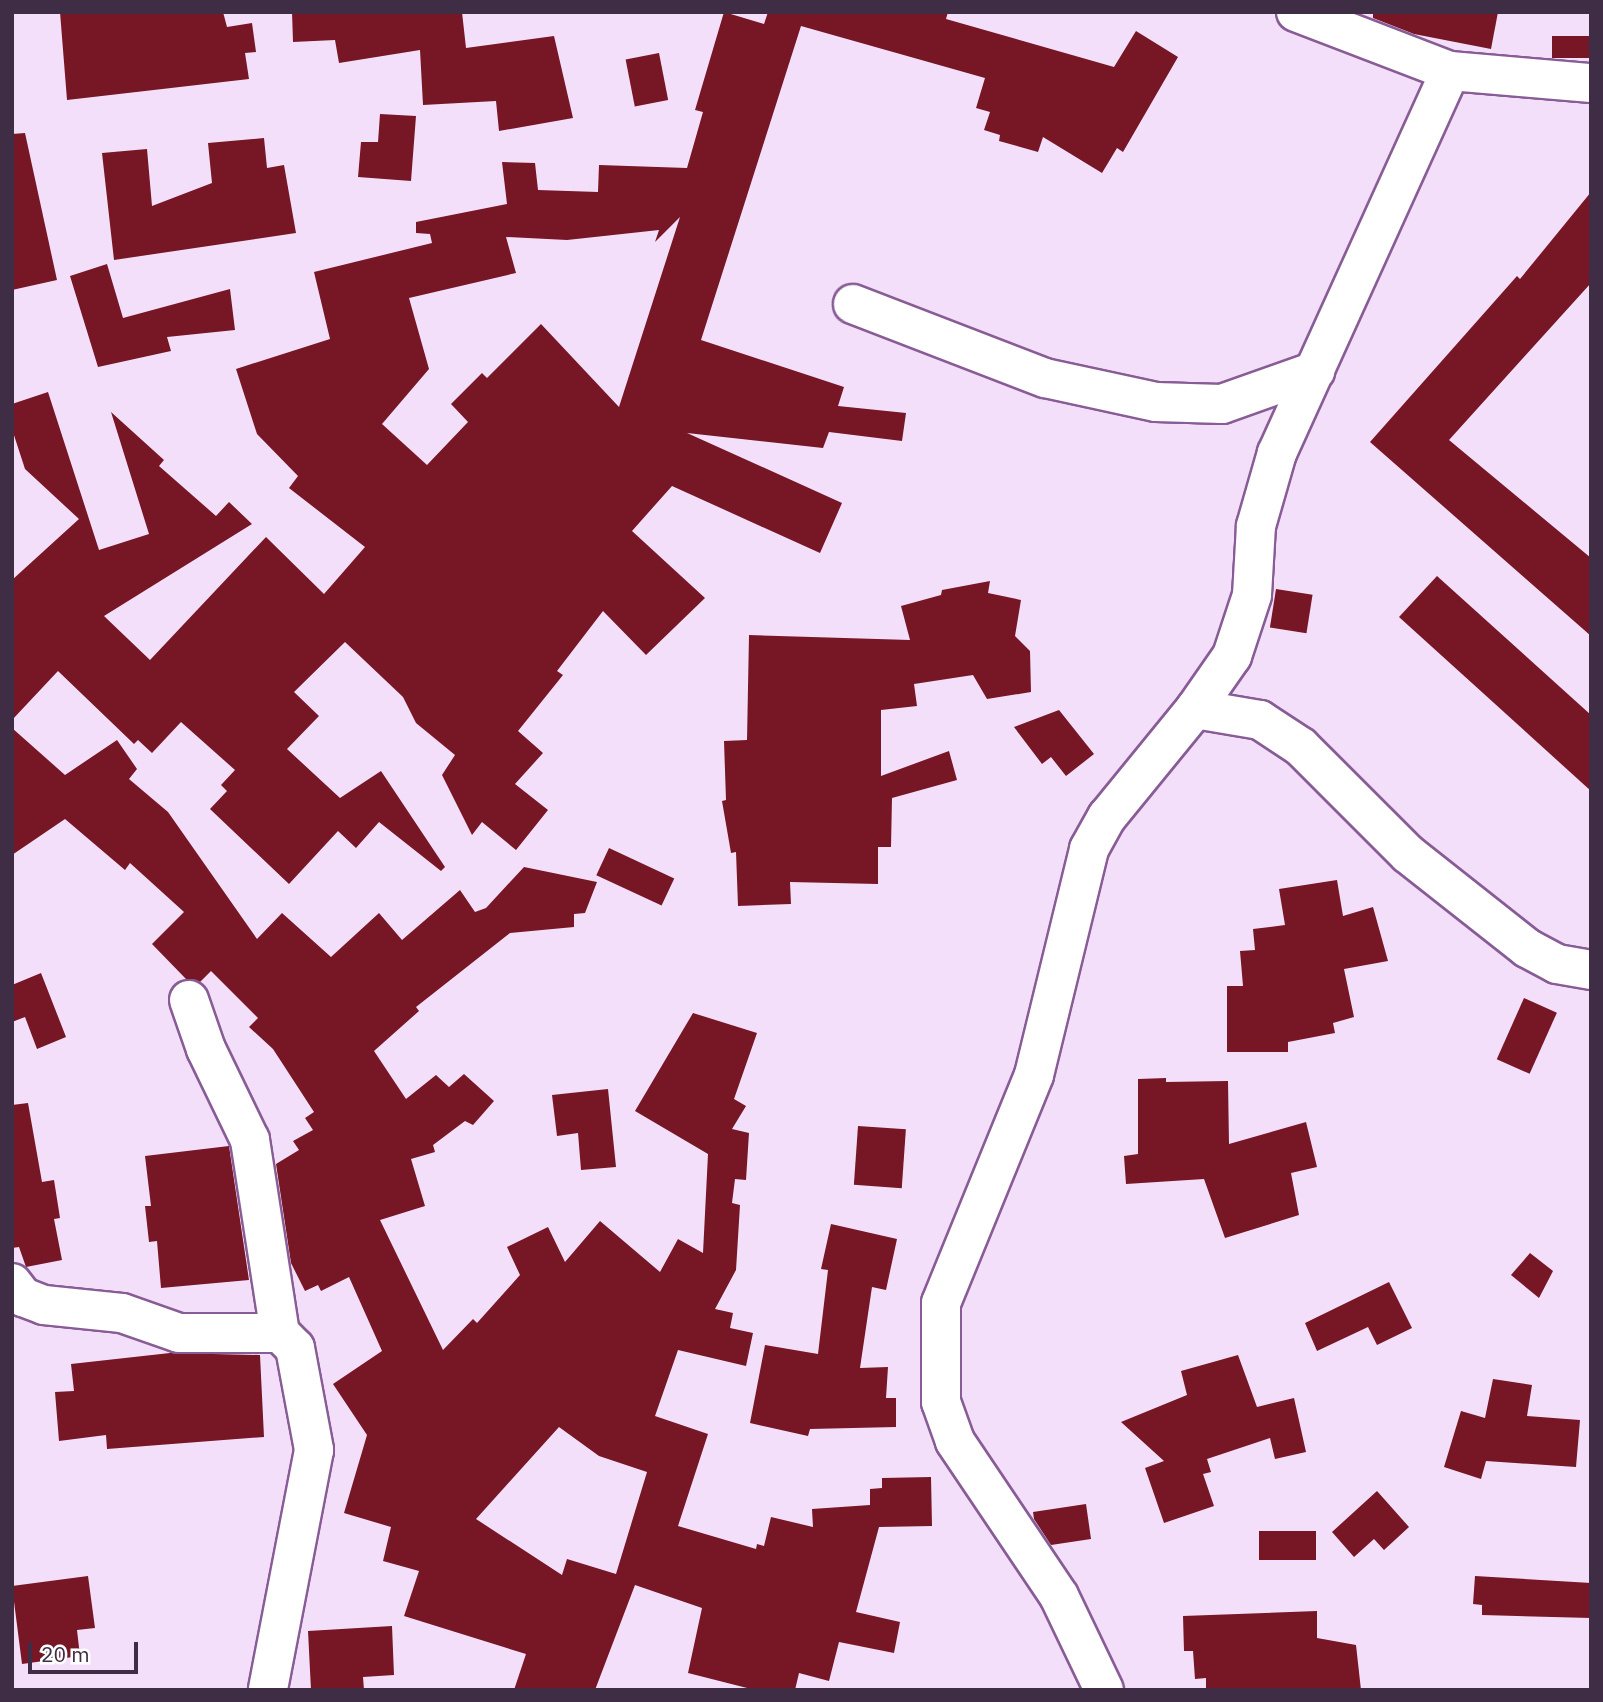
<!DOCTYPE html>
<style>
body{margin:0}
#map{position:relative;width:1603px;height:1702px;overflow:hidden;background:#f3dff9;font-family:"IBM Plex Sans",sans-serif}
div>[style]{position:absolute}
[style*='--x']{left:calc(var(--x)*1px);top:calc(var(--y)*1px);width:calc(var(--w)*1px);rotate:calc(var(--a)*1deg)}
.building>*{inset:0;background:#771625;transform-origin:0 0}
.roads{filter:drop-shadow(2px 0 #885c95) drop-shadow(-2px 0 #885c95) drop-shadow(0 2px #885c95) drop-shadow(0 -2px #885c95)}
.minor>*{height:38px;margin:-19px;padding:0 19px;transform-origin:19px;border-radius:19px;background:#fff}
span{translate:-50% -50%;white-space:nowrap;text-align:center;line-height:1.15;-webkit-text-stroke:7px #fff;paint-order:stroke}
.frame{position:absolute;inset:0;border:14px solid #3f2c45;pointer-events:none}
.scale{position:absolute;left:28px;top:1642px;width:110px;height:32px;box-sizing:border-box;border:4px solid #3f2c45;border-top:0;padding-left:9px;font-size:21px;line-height:24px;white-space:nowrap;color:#3f2c45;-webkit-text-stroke:5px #fff;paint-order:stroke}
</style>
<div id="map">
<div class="building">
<div style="clip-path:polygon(60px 12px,223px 12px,227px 27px,252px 23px,256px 52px,245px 53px,249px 79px,67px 100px)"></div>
<div style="clip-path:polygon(292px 12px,462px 12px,466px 48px,554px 36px,573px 118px,499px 131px,496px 101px,423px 105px,420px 50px,339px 63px,335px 40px,293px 42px)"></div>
<div style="clip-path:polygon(evenodd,724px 12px,764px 24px,768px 12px,948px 12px,946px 19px,1114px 67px,1136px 31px,1178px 57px,1123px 152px,1117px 148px,1102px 173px,1043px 137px,1038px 152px,999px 141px,1000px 135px,984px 130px,990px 112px,976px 108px,985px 78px,801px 26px,701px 340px,844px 387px,838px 406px,906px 413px,902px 441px,829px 432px,823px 448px,687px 433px,842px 503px,820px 553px,672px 486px,632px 531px,705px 598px,646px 655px,603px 611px,557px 671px,563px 675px,518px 731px,543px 753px,515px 784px,548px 810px,516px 850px,482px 822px,472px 835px,442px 775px,455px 755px,416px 723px,403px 697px,345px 642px,294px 692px,319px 716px,287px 749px,340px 798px,381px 771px,445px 867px,441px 871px,379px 822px,356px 848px,338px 831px,289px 884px,210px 809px,227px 791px,221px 785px,235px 770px,181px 722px,152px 753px,138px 740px,134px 744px,58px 671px,12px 720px,12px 580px,79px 519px,25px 469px,12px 429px,12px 404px,48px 392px,99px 550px,149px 534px,111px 412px,164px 460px,159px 466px,216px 516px,229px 502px,252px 524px,104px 616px,150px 660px,266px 537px,324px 594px,365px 547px,289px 488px,298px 476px,257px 434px,236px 369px,330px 339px,314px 272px,432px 243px,430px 234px,416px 233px,416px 222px,507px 204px,502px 162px,535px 163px,538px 190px,598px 192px,599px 165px,687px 168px,703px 112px,695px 110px,724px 12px,680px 217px,619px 407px,541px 324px,487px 378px,482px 373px,451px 404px,468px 422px,427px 465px,382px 424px,429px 369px,409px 298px,516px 273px,506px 237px,567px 240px,659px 230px,655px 242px,680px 217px)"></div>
<div style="clip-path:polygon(1373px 12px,1498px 12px,1491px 49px,1414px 34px,1373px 18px)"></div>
<div style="left:1552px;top:36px;width:39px;height:22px"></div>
<div style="left:659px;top:53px;width:48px;height:34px;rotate:79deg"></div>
<div style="clip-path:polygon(380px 114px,416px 116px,411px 181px,358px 177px,361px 142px,378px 142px)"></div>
<div style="clip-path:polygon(25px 133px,57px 280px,12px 290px,12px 134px)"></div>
<div style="clip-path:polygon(264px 138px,267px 168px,284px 165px,296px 233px,114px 260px,102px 153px,147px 149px,152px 206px,212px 183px,208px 143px)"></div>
<div style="clip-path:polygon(1591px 192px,1591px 283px,1449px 440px,1591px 558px,1591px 636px,1370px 442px,1517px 276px,1520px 279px)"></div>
<div style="clip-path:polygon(107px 264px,123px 318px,230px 289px,235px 330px,167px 337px,171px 351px,98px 367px,70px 276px)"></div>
<div style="clip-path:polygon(1437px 576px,1591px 715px,1591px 791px,1399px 617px)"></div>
<div style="clip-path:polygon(990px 581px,988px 593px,1021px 600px,1015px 636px,1030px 651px,1031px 692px,987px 699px,973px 675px,914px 684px,917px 706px,881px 710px,881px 776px,949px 751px,957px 780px,892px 798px,891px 847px,878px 847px,878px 884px,790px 882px,791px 904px,738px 906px,736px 852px,731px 853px,722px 801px,726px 800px,724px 741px,747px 740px,749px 635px,910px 640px,901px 606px,941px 595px,942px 590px)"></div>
<div style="left:1276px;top:589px;width:37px;height:39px;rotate:9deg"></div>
<div style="clip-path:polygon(1059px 710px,1094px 754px,1066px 776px,1051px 757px,1042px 764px,1014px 727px)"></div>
<div style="clip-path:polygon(evenodd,12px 728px,65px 775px,117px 740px,137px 769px,129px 779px,168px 812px,257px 939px,282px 913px,331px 957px,379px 913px,402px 940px,460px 890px,475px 912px,486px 908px,524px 867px,597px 882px,585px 913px,574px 914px,574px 927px,510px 933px,416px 1007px,419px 1011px,374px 1051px,406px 1099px,436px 1075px,449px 1087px,464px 1074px,494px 1101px,473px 1125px,465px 1121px,433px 1145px,435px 1152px,411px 1159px,425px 1206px,380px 1220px,443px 1350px,473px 1319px,477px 1323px,520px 1275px,507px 1247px,548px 1227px,565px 1262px,600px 1221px,660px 1272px,678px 1239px,703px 1253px,708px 1154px,635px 1111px,693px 1013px,757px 1033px,734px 1099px,746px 1106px,732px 1129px,749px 1133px,746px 1180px,735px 1179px,732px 1203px,740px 1205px,736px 1270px,715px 1309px,733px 1313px,730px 1328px,753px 1333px,746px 1366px,678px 1350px,655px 1416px,708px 1434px,678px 1526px,756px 1549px,757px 1544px,764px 1546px,771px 1517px,813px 1527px,812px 1509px,870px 1505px,870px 1489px,882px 1488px,882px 1478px,931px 1477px,932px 1526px,879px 1527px,856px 1612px,900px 1622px,894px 1653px,839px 1642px,829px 1681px,799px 1673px,795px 1690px,755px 1690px,688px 1673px,702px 1608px,635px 1585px,595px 1690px,514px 1690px,526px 1654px,404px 1616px,419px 1571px,383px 1561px,391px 1527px,344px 1513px,367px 1435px,333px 1384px,382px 1351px,349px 1277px,321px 1291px,318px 1285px,305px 1291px,291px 1263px,276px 1164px,299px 1150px,293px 1141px,313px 1130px,305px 1118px,314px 1112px,273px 1049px,249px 1027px,258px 1018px,211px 971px,200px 982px,186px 979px,152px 944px,184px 912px,130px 863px,125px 870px,65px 819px,12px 855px,12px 728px,559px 1427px,599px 1456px,647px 1472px,616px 1574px,567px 1559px,562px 1575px,476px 1519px,559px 1427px)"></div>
<div style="left:609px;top:848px;width:72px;height:30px;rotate:25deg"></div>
<div style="clip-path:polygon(1337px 880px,1343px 916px,1373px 907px,1388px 961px,1344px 969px,1354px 1017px,1333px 1023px,1335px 1033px,1288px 1042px,1288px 1052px,1227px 1052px,1227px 986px,1243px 986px,1240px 951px,1255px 950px,1253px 929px,1285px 925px,1279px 889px)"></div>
<div style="clip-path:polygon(41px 973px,66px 1037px,37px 1049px,25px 1017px,12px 1022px,12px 985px)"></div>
<div style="left:1524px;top:998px;width:36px;height:67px;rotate:24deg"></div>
<div style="clip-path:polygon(1166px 1078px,1166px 1082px,1228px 1081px,1229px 1144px,1306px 1122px,1317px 1167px,1291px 1173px,1299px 1215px,1225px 1238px,1204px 1179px,1126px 1184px,1124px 1156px,1138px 1154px,1138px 1079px)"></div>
<div style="clip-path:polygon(608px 1089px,616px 1167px,581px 1170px,578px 1133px,557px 1136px,552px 1095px)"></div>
<div style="clip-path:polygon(28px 1103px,42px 1182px,54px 1180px,60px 1218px,54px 1219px,62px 1260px,26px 1267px,19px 1247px,12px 1248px,12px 1105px)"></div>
<div style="left:858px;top:1126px;width:48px;height:59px;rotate:4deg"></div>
<div style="clip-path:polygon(229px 1146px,249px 1280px,161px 1288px,157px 1241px,149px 1242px,145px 1206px,151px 1206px,145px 1156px)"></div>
<div style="clip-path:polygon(831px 1224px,897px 1239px,886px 1290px,872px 1287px,860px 1368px,888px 1367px,886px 1398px,896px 1398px,896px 1427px,810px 1429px,808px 1436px,750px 1423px,765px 1345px,818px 1354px,828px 1270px,821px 1269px)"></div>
<div style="clip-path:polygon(1530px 1253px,1553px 1271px,1539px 1298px,1511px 1275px)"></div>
<div style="clip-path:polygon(1389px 1282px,1412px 1328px,1377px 1345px,1368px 1327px,1317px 1351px,1305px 1323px)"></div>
<div style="clip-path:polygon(170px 1353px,260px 1355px,264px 1437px,107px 1449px,106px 1435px,59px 1441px,55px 1392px,74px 1391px,71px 1364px)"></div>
<div style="clip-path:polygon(1238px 1355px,1257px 1407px,1294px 1398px,1306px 1452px,1275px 1459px,1270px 1438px,1207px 1459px,1211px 1472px,1203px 1474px,1214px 1506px,1164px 1523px,1145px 1468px,1164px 1461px,1121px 1422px,1187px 1395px,1181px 1371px)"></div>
<div style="clip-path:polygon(1493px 1379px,1532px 1385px,1527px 1416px,1580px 1420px,1576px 1467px,1486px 1461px,1481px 1479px,1444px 1467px,1461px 1411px,1485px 1418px)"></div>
<div style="clip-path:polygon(1377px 1491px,1409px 1527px,1384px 1550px,1374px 1539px,1354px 1557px,1332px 1532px)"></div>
<div style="clip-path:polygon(1086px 1504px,1091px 1539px,1051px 1545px,1034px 1519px,1033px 1512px)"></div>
<div style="left:1316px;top:1531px;width:29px;height:57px;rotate:90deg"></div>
<div style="clip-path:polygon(88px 1576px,95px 1628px,77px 1630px,80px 1656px,22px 1664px,12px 1586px)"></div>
<div style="clip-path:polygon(1475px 1576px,1591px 1583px,1591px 1618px,1482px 1615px,1482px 1605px,1473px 1604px)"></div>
<div style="clip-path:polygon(1317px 1611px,1317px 1638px,1356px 1645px,1361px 1690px,1206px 1690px,1206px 1678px,1195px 1679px,1193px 1651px,1184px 1651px,1183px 1616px)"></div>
<div style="clip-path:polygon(392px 1626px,394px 1675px,363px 1677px,364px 1690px,311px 1690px,308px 1631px)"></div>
</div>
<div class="roads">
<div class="minor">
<div style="--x:1296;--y:12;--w:165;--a:21"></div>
<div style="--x:1450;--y:71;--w:142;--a:4.9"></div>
<div style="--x:853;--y:304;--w:206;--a:21.1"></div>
<div style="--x:1045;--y:378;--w:114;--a:12.2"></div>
<div style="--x:1156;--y:402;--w:66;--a:1.7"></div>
<div style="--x:1222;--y:404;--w:99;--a:-19.5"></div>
<div style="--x:1195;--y:709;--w:66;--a:9.6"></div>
<div style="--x:1260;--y:720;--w:49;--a:33.4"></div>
<div style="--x:1301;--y:747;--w:151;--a:45"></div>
<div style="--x:1408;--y:854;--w:152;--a:38.3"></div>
<div style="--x:1527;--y:948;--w:34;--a:28"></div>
<div style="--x:1557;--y:964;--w:35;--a:10"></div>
<div style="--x:189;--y:1000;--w:52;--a:70.9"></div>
<div style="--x:206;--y:1049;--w:101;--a:64.2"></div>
<div style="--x:250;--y:1140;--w:195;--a:81.2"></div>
<div style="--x:12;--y:1283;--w:18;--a:52"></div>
<div style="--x:23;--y:1297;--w:22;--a:21"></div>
<div style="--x:44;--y:1305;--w:78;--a:5.9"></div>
<div style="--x:122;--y:1313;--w:60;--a:19.3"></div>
<div style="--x:179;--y:1333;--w:101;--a:0"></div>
<div style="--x:280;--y:1333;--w:21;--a:45"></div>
<div style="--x:295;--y:1348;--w:104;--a:79.4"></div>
<div style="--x:314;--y:1450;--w:244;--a:100.9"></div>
<div style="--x:1104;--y:1690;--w:104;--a:-115.6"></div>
<div style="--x:1059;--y:1596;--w:187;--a:-123.9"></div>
<div style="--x:955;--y:1441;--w:41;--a:-109.7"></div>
<div style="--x:941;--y:1402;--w:99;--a:-90"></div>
<div style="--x:941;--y:1303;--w:246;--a:-67.8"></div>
<div style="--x:1034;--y:1075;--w:233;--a:-76.3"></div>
<div style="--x:1089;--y:849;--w:37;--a:-61"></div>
<div style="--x:1107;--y:817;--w:139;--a:-50.8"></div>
<div style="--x:1195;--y:709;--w:65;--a:-55.1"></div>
<div style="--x:1232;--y:656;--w:64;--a:-71.8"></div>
<div style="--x:1252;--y:595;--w:69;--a:-86.7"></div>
<div style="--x:1256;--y:526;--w:76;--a:-74"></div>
<div style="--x:1277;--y:453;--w:419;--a:-65.6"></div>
</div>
</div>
<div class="frame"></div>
<div class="scale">20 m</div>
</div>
